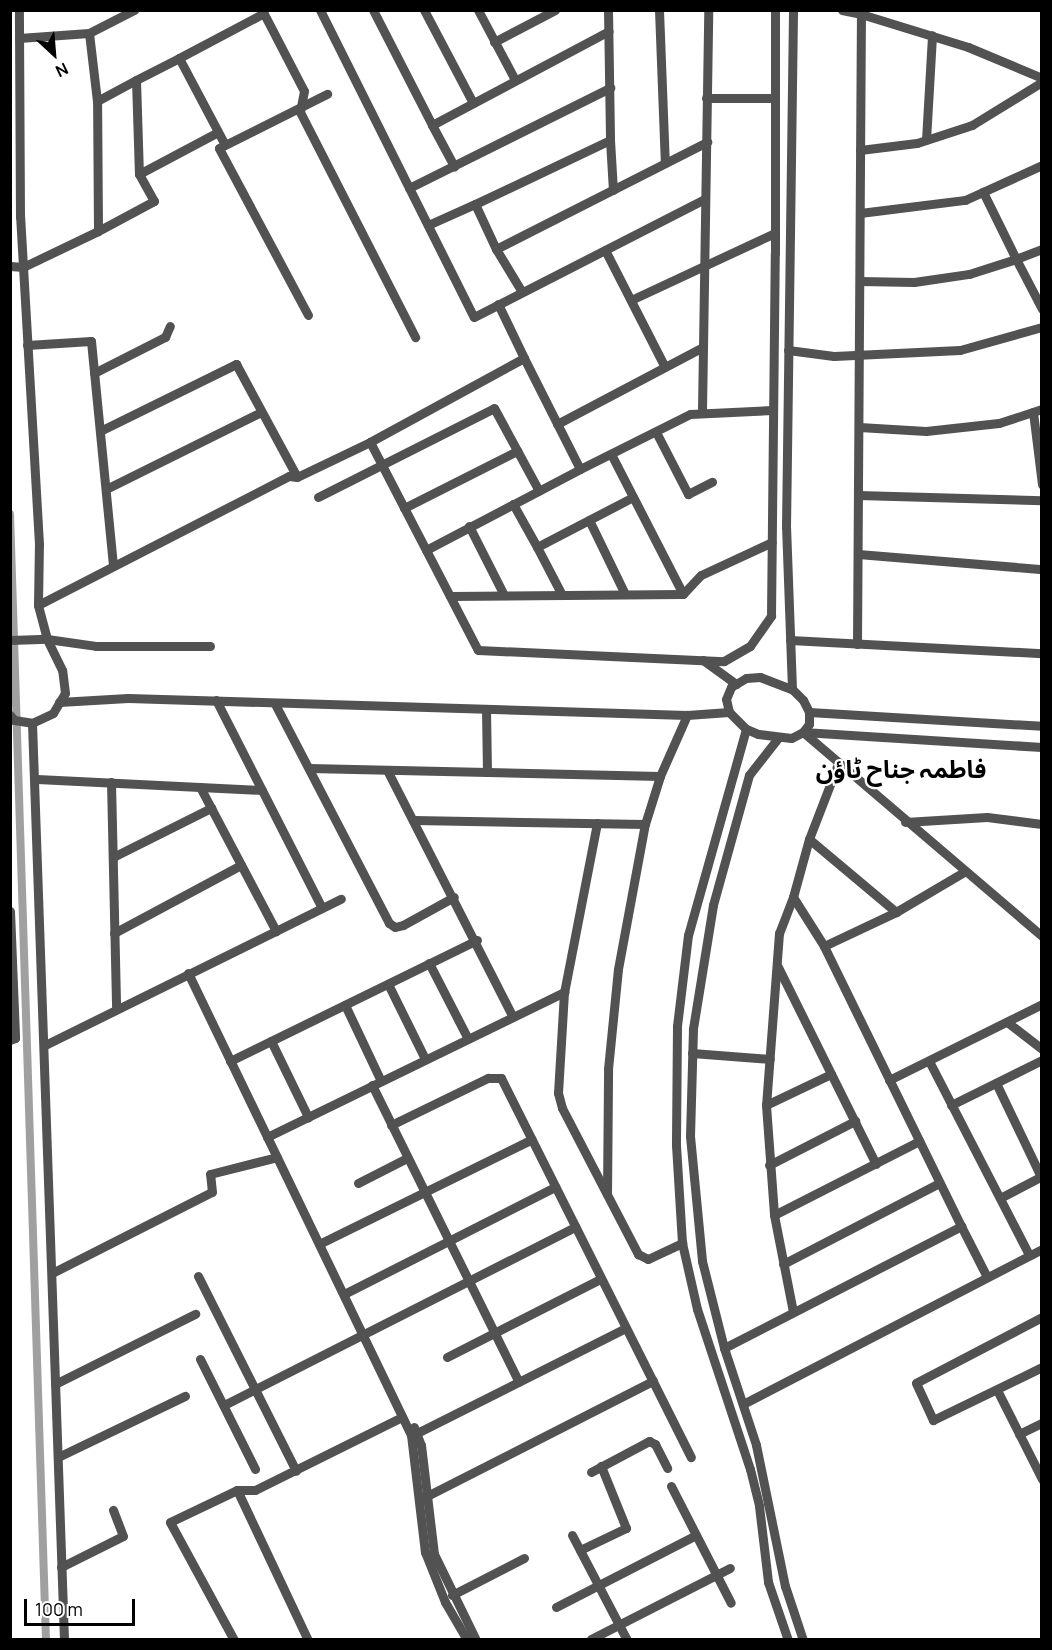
<!DOCTYPE html>
<meta charset="utf-8">
<style>
body{margin:0}
#map{position:relative;width:1052px;height:1650px;overflow:hidden;background:#fff;font-family:Manrope,"Noto Sans Arabic",sans-serif}
div>[style]{position:absolute}
[style*='--x']{left:calc(var(--x)*1px);top:calc(var(--y)*1px);width:calc(var(--w)*1px);rotate:calc(var(--a)*1deg)}
.canal>*{height:8px;margin:-4px;padding:0 4px;transform-origin:4px;border-radius:4px;background:#a0a0a0}
.minor>*{height:9px;margin:-4.5px;padding:0 4.5px;transform-origin:4.5px;border-radius:4.5px;background:#525252}
span{translate:-50% -50%;white-space:nowrap;text-align:center;line-height:1.15;-webkit-text-stroke:4.5px #fff;paint-order:stroke}
.district-label{font-size:24px;color:#000;font-weight:700}
.frame{position:absolute;inset:0;border:12px solid #000;pointer-events:none}
.north{position:absolute;left:24px;top:24px;width:60px;height:60px;-webkit-text-stroke:4px #fff;paint-order:stroke;rotate:154deg;font-size:16px;font-weight:700;line-height:24px;text-align:center;color:#000}
.north::after{content:'';display:block;margin:auto;width:21px;height:27px;background:#000;clip-path:polygon(50% 0,100% 100%,50% 72%,0 100%)}
.scale{position:absolute;left:24px;top:1599px;width:111px;height:27px;box-sizing:border-box;border:3px solid #000;border-top:0;padding-left:8px;font-size:18px;line-height:21px;white-space:nowrap;color:#000;-webkit-text-stroke:4px #fff;paint-order:stroke}
</style>
<div id="map">
<div class="canal">
<div style="--x:10;--y:514;--w:1127;--a:88.17"></div>
</div>
<div class="minor">
<div style="--x:262;--y:10;--w:91;--a:62.6"></div>
<div style="--x:304;--y:91;--w:21;--a:101"></div>
<div style="--x:300;--y:112;--w:253;--a:62.9"></div>
<div style="--x:320;--y:10;--w:343;--a:63.4"></div>
<div style="--x:474;--y:317;--w:259;--a:-27.1"></div>
<div style="--x:373;--y:10;--w:129;--a:62.8"></div>
<div style="--x:432;--y:125;--w:200;--a:-28"></div>
<div style="--x:424;--y:10;--w:105;--a:62.2"></div>
<div style="--x:478;--y:10;--w:79;--a:62.1"></div>
<div style="--x:608;--y:10;--w:130;--a:89.1"></div>
<div style="--x:610;--y:140;--w:149;--a:154.6"></div>
<div style="--x:475;--y:204;--w:50;--a:65"></div>
<div style="--x:496;--y:249;--w:237;--a:-26.9"></div>
<div style="--x:659;--y:10;--w:153;--a:87.8"></div>
<div style="--x:842;--y:10;--w:19;--a:12"></div>
<div style="--x:19;--y:38;--w:70;--a:-4.1"></div>
<div style="--x:494;--y:42;--w:69;--a:-27.7"></div>
<div style="--x:179;--y:58;--w:96;--a:-27.9"></div>
<div style="--x:136;--y:80;--w:94;--a:88.2"></div>
<div style="--x:139;--y:174;--w:31;--a:61"></div>
<div style="--x:154;--y:201;--w:64;--a:151.8"></div>
<div style="--x:98;--y:231;--w:130;--a:-90.4"></div>
<div style="--x:97;--y:101;--w:44;--a:-28.3"></div>
<div style="--x:136;--y:80;--w:48;--a:-27.1"></div>
<div style="--x:179;--y:58;--w:98;--a:62.1"></div>
<div style="--x:706;--y:98;--w:69;--a:0"></div>
<div style="--x:97;--y:101;--w:68;--a:-96.7"></div>
<div style="--x:89;--y:33;--w:51;--a:-27.1"></div>
<div style="--x:432;--y:125;--w:47;--a:61.8"></div>
<div style="--x:610;--y:140;--w:50;--a:86.6"></div>
<div style="--x:926;--y:140;--w:105;--a:-86.7"></div>
<div style="--x:860;--y:150;--w:57;--a:-7"></div>
<div style="--x:917;--y:143;--w:58;--a:-18.1"></div>
<div style="--x:972;--y:125;--w:82;--a:-31.6"></div>
<div style="--x:139;--y:174;--w:89;--a:-28"></div>
<div style="--x:409;--y:188;--w:225;--a:-26.5"></div>
<div style="--x:860;--y:213;--w:106;--a:-7.1"></div>
<div style="--x:965;--y:200;--w:85;--a:-24.4"></div>
<div style="--x:428;--y:225;--w:51;--a:-24.1"></div>
<div style="--x:496;--y:249;--w:50;--a:58.8"></div>
<div style="--x:1042;--y:249;--w:28;--a:159"></div>
<div style="--x:1016;--y:259;--w:56;--a:62.5"></div>
<div style="--x:605;--y:250;--w:131;--a:62.9"></div>
<div style="--x:10;--y:266;--w:13;--a:4"></div>
<div style="--x:23;--y:267;--w:83;--a:-25.6"></div>
<div style="--x:860;--y:281;--w:54;--a:1.1"></div>
<div style="--x:914;--y:282;--w:56;--a:-8.3"></div>
<div style="--x:969;--y:274;--w:49;--a:-17.7"></div>
<div style="--x:1016;--y:259;--w:75;--a:-116.2"></div>
<div style="--x:631;--y:300;--w:159;--a:-25"></div>
<div style="--x:498;--y:304;--w:60;--a:64.3"></div>
<div style="--x:308;--y:315;--w:189;--a:-118.1"></div>
<div style="--x:219;--y:148;--w:121;--a:-26.6"></div>
<div style="--x:27;--y:345;--w:64;--a:-3.6"></div>
<div style="--x:91;--y:341;--w:225;--a:84.4"></div>
<div style="--x:788;--y:350;--w:46;--a:7.4"></div>
<div style="--x:834;--y:356;--w:126;--a:-2.7"></div>
<div style="--x:960;--y:350;--w:85;--a:-15.7"></div>
<div style="--x:94;--y:373;--w:80;--a:-26.9"></div>
<div style="--x:165;--y:337;--w:12;--a:-66"></div>
<div style="--x:773;--y:410;--w:83;--a:177.2"></div>
<div style="--x:690;--y:414;--w:123;--a:153.4"></div>
<div style="--x:580;--y:469;--w:124;--a:-116.8"></div>
<div style="--x:524;--y:358;--w:175;--a:151.4"></div>
<div style="--x:370;--y:442;--w:234;--a:62.6"></div>
<div style="--x:478;--y:650;--w:246;--a:2.6"></div>
<div style="--x:724;--y:661;--w:30;--a:-30"></div>
<div style="--x:750;--y:646;--w:37;--a:-55"></div>
<div style="--x:771;--y:616;--w:363;--a:-89.4"></div>
<div style="--x:775;--y:253;--w:243;--a:-90"></div>
<div style="--x:702;--y:411;--w:401;--a:-89.1"></div>
<div style="--x:1033;--y:412;--w:73;--a:82.9"></div>
<div style="--x:557;--y:424;--w:165;--a:-27.8"></div>
<div style="--x:859;--y:427;--w:67;--a:3.4"></div>
<div style="--x:926;--y:431;--w:73;--a:-6.3"></div>
<div style="--x:999;--y:423;--w:45;--a:-18"></div>
<div style="--x:100;--y:431;--w:152;--a:-26.2"></div>
<div style="--x:236;--y:364;--w:128;--a:61.6"></div>
<div style="--x:656;--y:432;--w:70;--a:62.7"></div>
<div style="--x:688;--y:494;--w:27;--a:-27"></div>
<div style="--x:611;--y:454;--w:157;--a:62.8"></div>
<div style="--x:106;--y:489;--w:171;--a:-26.4"></div>
<div style="--x:858;--y:495;--w:184;--a:1.6"></div>
<div style="--x:318;--y:497;--w:197;--a:-26.8"></div>
<div style="--x:494;--y:408;--w:94;--a:61.5"></div>
<div style="--x:513;--y:504;--w:49;--a:60.8"></div>
<div style="--x:537;--y:547;--w:108;--a:-27.5"></div>
<div style="--x:404;--y:508;--w:127;--a:-26.8"></div>
<div style="--x:589;--y:520;--w:82;--a:64.1"></div>
<div style="--x:469;--y:526;--w:77;--a:63.1"></div>
<div style="--x:537;--y:547;--w:54;--a:62.5"></div>
<div style="--x:426;--y:550;--w:174;--a:-27.7"></div>
<div style="--x:858;--y:554;--w:185;--a:4.7"></div>
<div style="--x:450;--y:596;--w:233;--a:-0.5"></div>
<div style="--x:683;--y:594;--w:26;--a:-47"></div>
<div style="--x:701;--y:575;--w:78;--a:-24.9"></div>
<div style="--x:38;--y:605;--w:282;--a:-27.2"></div>
<div style="--x:289;--y:476;--w:8;--a:7"></div>
<div style="--x:297;--y:477;--w:81;--a:-25.6"></div>
<div style="--x:10;--y:640;--w:37;--a:-2"></div>
<div style="--x:47;--y:639;--w:49;--a:8.1"></div>
<div style="--x:96;--y:646;--w:114;--a:0"></div>
<div style="--x:790;--y:640;--w:252;--a:3"></div>
<div style="--x:857;--y:644;--w:630;--a:-89.64"></div>
<div style="--x:861;--y:14;--w:112;--a:17.1"></div>
<div style="--x:968;--y:47;--w:80;--a:22.7"></div>
<div style="--x:703;--y:660;--w:41;--a:36"></div>
<div style="--x:760;--y:677;--w:34;--a:21"></div>
<div style="--x:792;--y:689;--w:16;--a:45"></div>
<div style="--x:803;--y:700;--w:13;--a:63"></div>
<div style="--x:809;--y:712;--w:12;--a:90"></div>
<div style="--x:809;--y:724;--w:10;--a:127"></div>
<div style="--x:803;--y:732;--w:13;--a:153"></div>
<div style="--x:791;--y:738;--w:33;--a:-173"></div>
<div style="--x:758;--y:734;--w:13;--a:-157"></div>
<div style="--x:746;--y:729;--w:24;--a:-135"></div>
<div style="--x:729;--y:712;--w:13;--a:-103"></div>
<div style="--x:726;--y:699;--w:13;--a:-67"></div>
<div style="--x:731;--y:687;--w:17;--a:-31"></div>
<div style="--x:746;--y:678;--w:14;--a:-4"></div>
<div style="--x:792;--y:689;--w:162;--a:-92.1"></div>
<div style="--x:786;--y:527;--w:517;--a:-89.22"></div>
<div style="--x:216;--y:700;--w:233;--a:63"></div>
<div style="--x:59;--y:702;--w:69;--a:-3.3"></div>
<div style="--x:128;--y:698;--w:559;--a:1.74"></div>
<div style="--x:687;--y:715;--w:42;--a:-4.1"></div>
<div style="--x:275;--y:704;--w:247;--a:62.5"></div>
<div style="--x:389;--y:923;--w:7;--a:34"></div>
<div style="--x:395;--y:927;--w:8;--a:-14"></div>
<div style="--x:403;--y:925;--w:58;--a:-28.8"></div>
<div style="--x:486;--y:709;--w:63;--a:89.1"></div>
<div style="--x:809;--y:712;--w:233;--a:3.4"></div>
<div style="--x:10;--y:715;--w:6;--a:51"></div>
<div style="--x:14;--y:720;--w:18;--a:9"></div>
<div style="--x:32;--y:723;--w:23;--a:-25"></div>
<div style="--x:53;--y:713;--w:23;--a:-59"></div>
<div style="--x:65;--y:693;--w:23;--a:-97"></div>
<div style="--x:62;--y:670;--w:34;--a:-116"></div>
<div style="--x:47;--y:639;--w:35;--a:-105"></div>
<div style="--x:38;--y:605;--w:61;--a:-89.1"></div>
<div style="--x:39;--y:544;--w:328;--a:-93.3"></div>
<div style="--x:20;--y:217;--w:207;--a:-90.3"></div>
<div style="--x:32;--y:723;--w:918;--a:88"></div>
<div style="--x:746;--y:729;--w:214;--a:105.7"></div>
<div style="--x:688;--y:935;--w:92;--a:96.9"></div>
<div style="--x:677;--y:1026;--w:119;--a:90.5"></div>
<div style="--x:676;--y:1145;--w:98;--a:86.5"></div>
<div style="--x:682;--y:1243;--w:68;--a:77.2"></div>
<div style="--x:697;--y:1309;--w:169;--a:71.7"></div>
<div style="--x:750;--y:1469;--w:38;--a:76"></div>
<div style="--x:759;--y:1506;--w:77;--a:83.2"></div>
<div style="--x:768;--y:1582;--w:61;--a:71"></div>
<div style="--x:803;--y:732;--w:314;--a:40.5"></div>
<div style="--x:803;--y:732;--w:239;--a:3.6"></div>
<div style="--x:778;--y:738;--w:47;--a:128.1"></div>
<div style="--x:749;--y:775;--w:135;--a:105.5"></div>
<div style="--x:713;--y:905;--w:126;--a:99.2"></div>
<div style="--x:693;--y:1029;--w:107;--a:91.6"></div>
<div style="--x:690;--y:1136;--w:126;--a:84.5"></div>
<div style="--x:702;--y:1261;--w:90;--a:75.8"></div>
<div style="--x:724;--y:1348;--w:102;--a:71.7"></div>
<div style="--x:756;--y:1445;--w:144;--a:78.4"></div>
<div style="--x:785;--y:1586;--w:57;--a:71.6"></div>
<div style="--x:309;--y:768;--w:351;--a:1.3"></div>
<div style="--x:387;--y:770;--w:277;--a:63"></div>
<div style="--x:37;--y:779;--w:225;--a:2.8"></div>
<div style="--x:111;--y:782;--w:227;--a:88.7"></div>
<div style="--x:200;--y:787;--w:163;--a:62.2"></div>
<div style="--x:414;--y:820;--w:231;--a:1"></div>
<div style="--x:905;--y:822;--w:82;--a:-3.5"></div>
<div style="--x:987;--y:817;--w:55;--a:7.3"></div>
<div style="--x:597;--y:823;--w:172;--a:101"></div>
<div style="--x:564;--y:992;--w:101;--a:93.4"></div>
<div style="--x:558;--y:1093;--w:16;--a:75"></div>
<div style="--x:562;--y:1108;--w:165;--a:62.5"></div>
<div style="--x:638;--y:1254;--w:11;--a:27"></div>
<div style="--x:648;--y:1259;--w:38;--a:-25"></div>
<div style="--x:809;--y:839;--w:114;--a:40"></div>
<div style="--x:113;--y:857;--w:110;--a:-26.6"></div>
<div style="--x:793;--y:897;--w:39;--a:111"></div>
<div style="--x:779;--y:933;--w:172;--a:94.3"></div>
<div style="--x:766;--y:1105;--w:110;--a:85.8"></div>
<div style="--x:774;--y:1215;--w:99;--a:78.9"></div>
<div style="--x:10;--y:911;--w:127;--a:87.7"></div>
<div style="--x:15;--y:1038;--w:5;--a:158"></div>
<div style="--x:114;--y:933;--w:144;--a:-28.2"></div>
<div style="--x:824;--y:946;--w:80;--a:-25.3"></div>
<div style="--x:896;--y:912;--w:79;--a:-30.5"></div>
<div style="--x:429;--y:963;--w:85;--a:62.8"></div>
<div style="--x:778;--y:967;--w:220;--a:63.6"></div>
<div style="--x:188;--y:973;--w:513;--a:64.23"></div>
<div style="--x:411;--y:1435;--w:118;--a:83.2"></div>
<div style="--x:425;--y:1552;--w:54;--a:68.2"></div>
<div style="--x:445;--y:1602;--w:44;--a:59.9"></div>
<div style="--x:388;--y:984;--w:84;--a:63.7"></div>
<div style="--x:345;--y:1005;--w:84;--a:64.7"></div>
<div style="--x:1007;--y:1022;--w:44;--a:37.6"></div>
<div style="--x:271;--y:1041;--w:85;--a:64"></div>
<div style="--x:45;--y:1045;--w:330;--a:-26.3"></div>
<div style="--x:692;--y:1053;--w:78;--a:4.4"></div>
<div style="--x:230;--y:1061;--w:275;--a:-26.1"></div>
<div style="--x:929;--y:1061;--w:218;--a:62.7"></div>
<div style="--x:889;--y:1080;--w:171;--a:-26.4"></div>
<div style="--x:996;--y:1083;--w:104;--a:64.4"></div>
<div style="--x:372;--y:1085;--w:331;--a:63.7"></div>
<div style="--x:766;--y:1105;--w:72;--a:-25.5"></div>
<div style="--x:951;--y:1105;--w:102;--a:-26.3"></div>
<div style="--x:391;--y:1125;--w:108;--a:-25.9"></div>
<div style="--x:488;--y:1078;--w:13;--a:0"></div>
<div style="--x:501;--y:1078;--w:424;--a:63.4"></div>
<div style="--x:267;--y:1137;--w:331;--a:-26"></div>
<div style="--x:769;--y:1165;--w:97;--a:-27.1"></div>
<div style="--x:358;--y:1183;--w:55;--a:-27"></div>
<div style="--x:607;--y:1194;--w:125;--a:-89.5"></div>
<div style="--x:608;--y:1069;--w:100;--a:-84.3"></div>
<div style="--x:618;--y:969;--w:147;--a:-79.5"></div>
<div style="--x:645;--y:824;--w:50;--a:-72.6"></div>
<div style="--x:660;--y:776;--w:67;--a:-66.1"></div>
<div style="--x:1000;--y:1198;--w:47;--a:-27.6"></div>
<div style="--x:774;--y:1215;--w:163;--a:-27"></div>
<div style="--x:961;--y:1226;--w:57;--a:63"></div>
<div style="--x:319;--y:1244;--w:237;--a:-26.2"></div>
<div style="--x:783;--y:1264;--w:176;--a:-27.4"></div>
<div style="--x:52;--y:1273;--w:179;--a:-26.9"></div>
<div style="--x:212;--y:1192;--w:18;--a:-96"></div>
<div style="--x:210;--y:1174;--w:69;--a:-14.2"></div>
<div style="--x:198;--y:1276;--w:218;--a:63.3"></div>
<div style="--x:344;--y:1294;--w:237;--a:-26.9"></div>
<div style="--x:1042;--y:1317;--w:142;--a:152.4"></div>
<div style="--x:916;--y:1383;--w:41;--a:65.3"></div>
<div style="--x:933;--y:1420;--w:121;--a:-25.9"></div>
<div style="--x:724;--y:1348;--w:267;--a:-27.2"></div>
<div style="--x:961;--y:1226;--w:312;--a:-116.1"></div>
<div style="--x:824;--y:946;--w:58;--a:-122.3"></div>
<div style="--x:793;--y:897;--w:60;--a:-74.6"></div>
<div style="--x:809;--y:839;--w:80;--a:-68.9"></div>
<div style="--x:447;--y:1357;--w:172;--a:-27"></div>
<div style="--x:200;--y:1359;--w:123;--a:63.4"></div>
<div style="--x:55;--y:1384;--w:157;--a:-26.6"></div>
<div style="--x:997;--y:1390;--w:100;--a:63.2"></div>
<div style="--x:743;--y:1404;--w:337;--a:-27.4"></div>
<div style="--x:224;--y:1405;--w:394;--a:-26.9"></div>
<div style="--x:414;--y:1427;--w:19;--a:69"></div>
<div style="--x:421;--y:1445;--w:110;--a:83.2"></div>
<div style="--x:434;--y:1554;--w:96;--a:64"></div>
<div style="--x:1019;--y:1434;--w:25;--a:-26"></div>
<div style="--x:413;--y:1435;--w:238;--a:-26.7"></div>
<div style="--x:58;--y:1457;--w:141;--a:-25.7"></div>
<div style="--x:591;--y:1472;--w:66;--a:-28.1"></div>
<div style="--x:649;--y:1441;--w:7;--a:27"></div>
<div style="--x:655;--y:1444;--w:27;--a:63"></div>
<div style="--x:671;--y:1486;--w:131;--a:62.9"></div>
<div style="--x:237;--y:1490;--w:166;--a:64.7"></div>
<div style="--x:425;--y:1497;--w:256;--a:-27"></div>
<div style="--x:572;--y:1535;--w:119;--a:62.4"></div>
<div style="--x:580;--y:1550;--w:51;--a:-25.6"></div>
<div style="--x:626;--y:1528;--w:67;--a:-112"></div>
<div style="--x:61;--y:1567;--w:69;--a:-26.6"></div>
<div style="--x:123;--y:1536;--w:28;--a:-111"></div>
<div style="--x:452;--y:1595;--w:81;--a:-27.2"></div>
<div style="--x:556;--y:1607;--w:157;--a:-27.2"></div>
<div style="--x:591;--y:1639;--w:156;--a:-27.1"></div>
<div style="--x:234;--y:1640;--w:134;--a:-118.5"></div>
<div style="--x:170;--y:1522;--w:74;--a:-25.5"></div>
<div style="--x:237;--y:1490;--w:18;--a:0"></div>
<div style="--x:255;--y:1490;--w:164;--a:-26.4"></div>
</div>
<div class="district-label">
<span style="left:901px;top:769px">فاطمہ جناح ٹاؤن</span>
</div>
<div class="frame"></div>
<div class="north">N</div>
<div class="scale">100 m</div>
</div>
